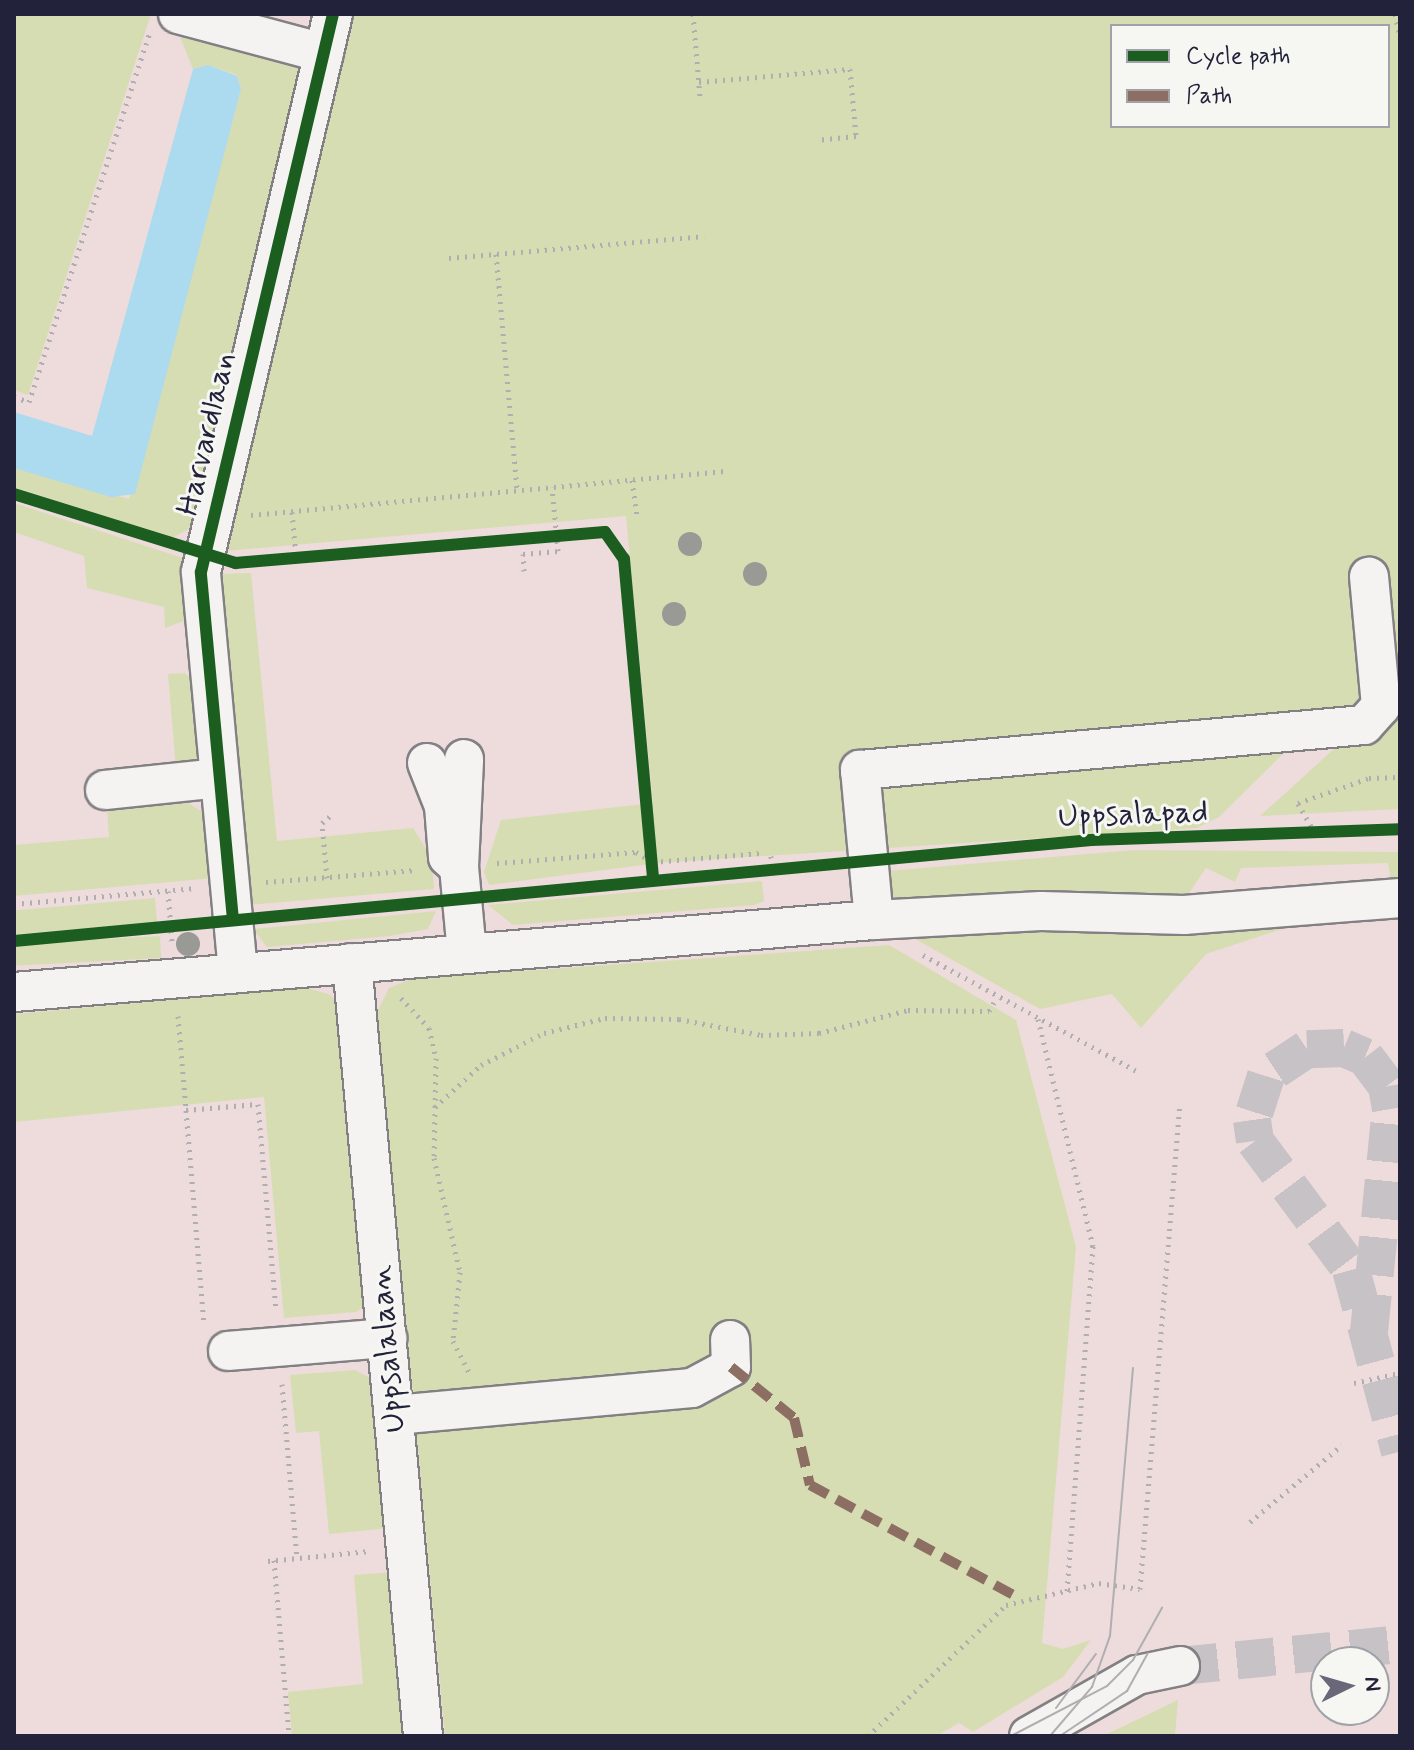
<!DOCTYPE html>
<style>
body{margin:0}
#map{position:relative;width:1414px;height:1750px;overflow:hidden;background:#f0eae8;font-family:Mynerve,sans-serif}
div>[style]{position:absolute}
[style*='--x']{left:calc(var(--x)*1px);top:calc(var(--y)*1px);width:calc(var(--w)*1px);rotate:calc(var(--a)*1deg)}
.built>*{inset:0;background:#eddcdb}
.green>*{inset:0;background:#d6ddb3;transform-origin:0 0}
.water>*{inset:0;background:#acdaee}
.minor-tunnel>*{height:38px;margin-top:-19px;transform-origin:0;background:repeating-linear-gradient(90deg,#c7c2c5 0 38px,transparent 0 57px)}
.path>*{height:5px;margin-top:-2.5px;transform-origin:0;background:repeating-linear-gradient(90deg,#afaeb0 0 2px,transparent 0 8px)}
.roads{filter:drop-shadow(2px 0 #838084) drop-shadow(-2px 0 #838084) drop-shadow(0 2px #838084) drop-shadow(0 -2px #838084)}
.minor>*{height:38px;margin:-19px;padding:0 19px;transform-origin:19px;border-radius:19px;background:#f4f3f1}
.tram>*{height:2px;margin:-1px;padding:0 1px;transform-origin:1px;border-radius:1px;background:#afaeb0}
.quiet>*{height:10px;margin-top:-5px;transform-origin:0;background:repeating-linear-gradient(90deg,#8d6e63 0 20px,transparent 0 30px)}
.cycleway>*{height:12px;margin:-6px;padding:0 6px;transform-origin:6px;border-radius:6px;background:#1b5e20}
.trees>*{width:24px;height:24px;margin:-12px;border-radius:50%;background:#999996}
span{translate:-50% -50%;white-space:nowrap;text-align:center;line-height:1.15;-webkit-text-stroke:6px #f6f6f2;paint-order:stroke}
.street-label{font-size:32px;color:#22223b}
.frame{position:absolute;inset:0;border:16px solid #22223b;pointer-events:none}
.legend{position:absolute;left:1110px;top:24px;width:280px;height:104px;box-sizing:border-box;background:#f6f6f2;border:2px solid #a1a1a9;margin:0;padding:10px 14px;list-style:none;font-size:24px;color:#22223b}
.legend li{display:flex;align-items:center;gap:16px;height:40px}
.legend b{width:40px;border:2px solid #a1a1a9}
.north{position:absolute;left:1310px;top:1646px;width:80px;height:80px;box-sizing:border-box;background:#f6f6f2;border:2px solid #a1a1a9;border-radius:50%;rotate:85deg;font-size:22px;font-weight:700;line-height:32px;text-align:center;color:#22223b}
.north::after{content:'';display:block;margin:auto;width:28px;height:36px;background:#6a6878;clip-path:polygon(50% 0,100% 100%,50% 72%,0 100%)}
</style>
<div id="map">
<div class="built">
<div style="clip-path:polygon(evenodd,14px 14px,1400px 14px,1400px 1736px,14px 1736px,14px 14px,1112px 26px,1388px 26px,1388px 126px,1112px 126px,1112px 26px,14px 14px,1326px 1662px,1374px 1662px,1374px 1710px,1326px 1710px,1326px 1662px)"></div>
</div>
<div class="green">
<div style="clip-path:polygon(14px 14px,151px 14px,28px 395px,14px 390px)"></div>
<div style="clip-path:polygon(evenodd,347px 14px,1400px 14px,1400px 809px,1260px 816px,1335px 748px,1287px 750px,1219px 817px,1197px 828px,658px 863px,489px 885px,484px 872px,501px 820px,653px 803px,626px 516px,225px 551px,347px 14px,1112px 26px,1388px 26px,1388px 126px,1112px 126px,1112px 26px)"></div>
<div style="clip-path:polygon(180px 37px,302px 69px,200px 523px,172px 538px,14px 487px,14px 468px,129px 499px,241px 89px,237px 75px,208px 65px,193px 69px)"></div>
<div style="clip-path:polygon(14px 503px,189px 560px,187px 620px,165px 628px,164px 607px,87px 588px,84px 556px,14px 532px)"></div>
<div style="clip-path:polygon(251px 573px,277px 841px,413px 828px,432px 858px,434px 889px,248px 905px,220px 574px)"></div>
<div style="clip-path:polygon(185px 673px,198px 687px,204px 755px,196px 767px,176px 769px,168px 674px)"></div>
<div style="clip-path:polygon(180px 799px,209px 815px,215px 878px,14px 896px,14px 845px,109px 837px,107px 807px)"></div>
<div style="clip-path:polygon(1134px 850px,1400px 852px,1400px 883px,1391px 883px,1388px 863px,1241px 868px,1235px 882px,1206px 868px,1183px 902px,891px 919px,887px 871px)"></div>
<div style="clip-path:polygon(762px 881px,764px 901px,755px 905px,513px 925px,488px 905px)"></div>
<div style="left:155px;top:898px;width:24px;height:142px;rotate:85deg"></div>
<div style="clip-path:polygon(436px 911px,428px 929px,390px 936px,267px 947px,253px 929px)"></div>
<div style="clip-path:polygon(1286px 916px,1285px 928px,1206px 954px,1141px 1028px,1112px 994px,1040px 1009px,908px 935px)"></div>
<div style="left:160px;top:936px;width:22px;height:147px;rotate:87deg"></div>
<div style="clip-path:polygon(889px 945px,1016px 1020px,1076px 1247px,1042px 1643px,1063px 1649px,1091px 1640px,1063px 1677px,973px 1732px,959px 1723px,936px 1736px,445px 1736px,377px 1012px,389px 988px,411px 979px)"></div>
<div style="clip-path:polygon(308px 988px,331px 995px,343px 1013px,371px 1302px,356px 1312px,284px 1318px,264px 1097px,14px 1122px,14px 1014px)"></div>
<div style="clip-path:polygon(355px 1370px,376px 1381px,390px 1528px,329px 1534px,319px 1431px,296px 1433px,290px 1375px)"></div>
<div style="clip-path:polygon(394px 1572px,409px 1736px,292px 1736px,288px 1692px,363px 1684px,354px 1575px)"></div>
<div style="clip-path:polygon(1178px 1700px,1175px 1736px,1103px 1736px)"></div>
</div>
<div class="water">
<div style="clip-path:polygon(208px 65px,237px 76px,241px 89px,135px 494px,111px 497px,14px 468px,14px 412px,92px 436px,193px 69px)"></div>
</div>
<div class="minor-tunnel">
<div style="--x:1369;--y:1332;--w:224;--a:-84.4"></div>
<div style="--x:1391;--y:1109;--w:23;--a:-100"></div>
<div style="--x:1387;--y:1086;--w:36;--a:-127"></div>
<div style="--x:1365;--y:1057;--w:23;--a:-157"></div>
<div style="--x:1344;--y:1048;--w:37;--a:178"></div>
<div style="--x:1307;--y:1049;--w:49;--a:146.6"></div>
<div style="--x:1266;--y:1076;--w:46;--a:107.7"></div>
<div style="--x:1252;--y:1120;--w:21;--a:82"></div>
<div style="--x:1255;--y:1141;--w:161;--a:53.3"></div>
<div style="--x:1351;--y:1270;--w:188;--a:74.9"></div>
<div style="--x:1180;--y:1666;--w:221;--a:-5.7"></div>
</div>
<div class="path">
<div style="--x:693;--y:14;--w:83;--a:85.2"></div>
<div style="--x:1395;--y:14;--w:25;--a:78"></div>
<div style="--x:699;--y:82;--w:152;--a:-4.9"></div>
<div style="--x:850;--y:69;--w:67;--a:84.9"></div>
<div style="--x:856;--y:136;--w:40;--a:174.3"></div>
<div style="--x:496;--y:254;--w:238;--a:84.9"></div>
<div style="--x:449;--y:258;--w:256;--a:-4.9"></div>
<div style="--x:14;--y:397;--w:16;--a:18"></div>
<div style="--x:29;--y:402;--w:387;--a:-71.9"></div>
<div style="--x:632;--y:480;--w:34;--a:82"></div>
<div style="--x:292;--y:512;--w:44;--a:84.8"></div>
<div style="--x:251;--y:515;--w:476;--a:-5.3"></div>
<div style="--x:524;--y:571;--w:17;--a:-93"></div>
<div style="--x:523;--y:554;--w:35;--a:-5"></div>
<div style="--x:558;--y:551;--w:64;--a:-95.4"></div>
<div style="--x:1315;--y:833;--w:34;--a:-120"></div>
<div style="--x:1298;--y:803;--w:75;--a:-19.4"></div>
<div style="--x:1369;--y:778;--w:31;--a:-2"></div>
<div style="--x:771;--y:856;--w:14;--a:86"></div>
<div style="--x:497;--y:863;--w:139;--a:-4.5"></div>
<div style="--x:636;--y:852;--w:20;--a:30"></div>
<div style="--x:653;--y:862;--w:108;--a:-4.8"></div>
<div style="--x:327;--y:878;--w:55;--a:-95.2"></div>
<div style="--x:322;--y:823;--w:11;--a:-41"></div>
<div style="--x:266;--y:882;--w:150;--a:-4.6"></div>
<div style="--x:168;--y:891;--w:51;--a:85.5"></div>
<div style="--x:14;--y:904;--w:183;--a:-5"></div>
<div style="--x:923;--y:955;--w:243;--a:28.5"></div>
<div style="--x:401;--y:998;--w:41;--a:47"></div>
<div style="--x:429;--y:1028;--w:31;--a:77"></div>
<div style="--x:436;--y:1058;--w:100;--a:91.1"></div>
<div style="--x:434;--y:1158;--w:117;--a:77.2"></div>
<div style="--x:460;--y:1272;--w:69;--a:95.8"></div>
<div style="--x:453;--y:1341;--w:36;--a:63"></div>
<div style="--x:178;--y:1016;--w:94;--a:85.1"></div>
<div style="--x:186;--y:1110;--w:72;--a:-4.8"></div>
<div style="--x:258;--y:1104;--w:207;--a:85"></div>
<div style="--x:1038;--y:1019;--w:234;--a:76.4"></div>
<div style="--x:1093;--y:1246;--w:349;--a:94.3"></div>
<div style="--x:435;--y:1107;--w:62;--a:-42.4"></div>
<div style="--x:481;--y:1065;--w:71;--a:-26.9"></div>
<div style="--x:544;--y:1033;--w:63;--a:-13.8"></div>
<div style="--x:605;--y:1018;--w:74;--a:0.8"></div>
<div style="--x:679;--y:1019;--w:84;--a:11"></div>
<div style="--x:761;--y:1035;--w:58;--a:-2"></div>
<div style="--x:819;--y:1033;--w:92;--a:-14.5"></div>
<div style="--x:908;--y:1010;--w:81;--a:0.7"></div>
<div style="--x:989;--y:1011;--w:16;--a:-60"></div>
<div style="--x:186;--y:1110;--w:216;--a:85.2"></div>
<div style="--x:1354;--y:1383;--w:47;--a:-12.3"></div>
<div style="--x:282;--y:1384;--w:175;--a:85.1"></div>
<div style="--x:1250;--y:1522;--w:120;--a:-39.9"></div>
<div style="--x:274;--y:1560;--w:177;--a:85.1"></div>
<div style="--x:268;--y:1561;--w:102;--a:-5.6"></div>
<div style="--x:868;--y:1736;--w:190;--a:-43.5"></div>
<div style="--x:1006;--y:1605;--w:96;--a:-13.3"></div>
<div style="--x:1099;--y:1583;--w:41;--a:8.3"></div>
<div style="--x:1140;--y:1589;--w:488;--a:-85.3"></div>
</div>
<div class="roads">
<div class="minor">
<div style="--x:178;--y:14;--w:151;--a:15"></div>
<div style="--x:427;--y:763;--w:46;--a:68.4"></div>
<div style="--x:444;--y:806;--w:51;--a:85.5"></div>
<div style="--x:448;--y:857;--w:15;--a:42"></div>
<div style="--x:459;--y:867;--w:108;--a:-87.3"></div>
<div style="--x:105;--y:790;--w:115;--a:-6"></div>
<div style="--x:459;--y:867;--w:86;--a:84.7"></div>
<div style="--x:874;--y:920;--w:151;--a:-95.3"></div>
<div style="--x:860;--y:770;--w:506;--a:-5.1"></div>
<div style="--x:1364;--y:725;--w:25;--a:-48"></div>
<div style="--x:1381;--y:706;--w:130;--a:-95.3"></div>
<div style="--x:352;--y:963;--w:776;--a:84.75"></div>
<div style="--x:238;--y:972;--w:402;--a:-95.3"></div>
<div style="--x:201;--y:572;--w:573;--a:-76.69"></div>
<div style="--x:14;--y:992;--w:863;--a:-4.79"></div>
<div style="--x:874;--y:920;--w:167;--a:-3.1"></div>
<div style="--x:1041;--y:911;--w:143;--a:1.6"></div>
<div style="--x:1184;--y:915;--w:217;--a:-4.5"></div>
<div style="--x:228;--y:1351;--w:160;--a:-4.7"></div>
<div style="--x:395;--y:1415;--w:298;--a:-5.2"></div>
<div style="--x:692;--y:1388;--w:44;--a:-28.3"></div>
<div style="--x:731;--y:1367;--w:27;--a:-92"></div>
<div style="--x:1029;--y:1736;--w:124;--a:-29.5"></div>
<div style="--x:1137;--y:1675;--w:44;--a:-11.8"></div>
</div>
</div>
<div class="tram">
<div style="--x:1056;--y:1708;--w:67;--a:-53.5"></div>
<div style="--x:1011;--y:1736;--w:108;--a:-27.5"></div>
<div style="--x:1107;--y:1686;--w:37;--a:-45"></div>
<div style="--x:1133;--y:1660;--w:60;--a:-60.9"></div>
<div style="--x:1050;--y:1736;--w:65;--a:-49.4"></div>
<div style="--x:1092;--y:1687;--w:54;--a:-70.6"></div>
<div style="--x:1110;--y:1636;--w:269;--a:-85.1"></div>
<div style="--x:1060;--y:1736;--w:81;--a:-33.9"></div>
<div style="--x:1127;--y:1691;--w:43;--a:-61.1"></div>
</div>
<div class="quiet">
<div style="--x:731;--y:1367;--w:81;--a:39"></div>
<div style="--x:794;--y:1418;--w:69;--a:76.6"></div>
<div style="--x:810;--y:1485;--w:240;--a:28.4"></div>
</div>
<div class="cycleway">
<div style="--x:14;--y:494;--w:232;--a:17.3"></div>
<div style="--x:235;--y:563;--w:371;--a:-4.8"></div>
<div style="--x:605;--y:532;--w:33;--a:55"></div>
<div style="--x:624;--y:559;--w:322;--a:84.8"></div>
<div style="--x:233;--y:920;--w:349;--a:-95.3"></div>
<div style="--x:201;--y:572;--w:573;--a:-76.69"></div>
<div style="--x:14;--y:941;--w:1082;--a:-5.36"></div>
<div style="--x:1091;--y:840;--w:309;--a:-2"></div>
</div>
<div class="trees">
<div style="left:690px;top:544px"></div>
<div style="left:755px;top:574px"></div>
<div style="left:674px;top:614px"></div>
<div style="left:188px;top:944px"></div>
</div>
<div class="street-label">
<span style="left:207px;top:434px;rotate:-77deg">Harvardlaan</span>
<span style="left:1133px;top:815px;rotate:-2deg">Uppsalapad</span>
<span style="left:388px;top:1349px;rotate:-95deg">Uppsalalaan</span>
</div>
<div class="frame"></div>
<ul class="legend">
<li><b style="height:10px;background:#1b5e20"></b>Cycle path</li>
<li><b style="height:10px;background:#8d6e63"></b>Path</li>
</ul>
<div class="north">N</div>
</div>
